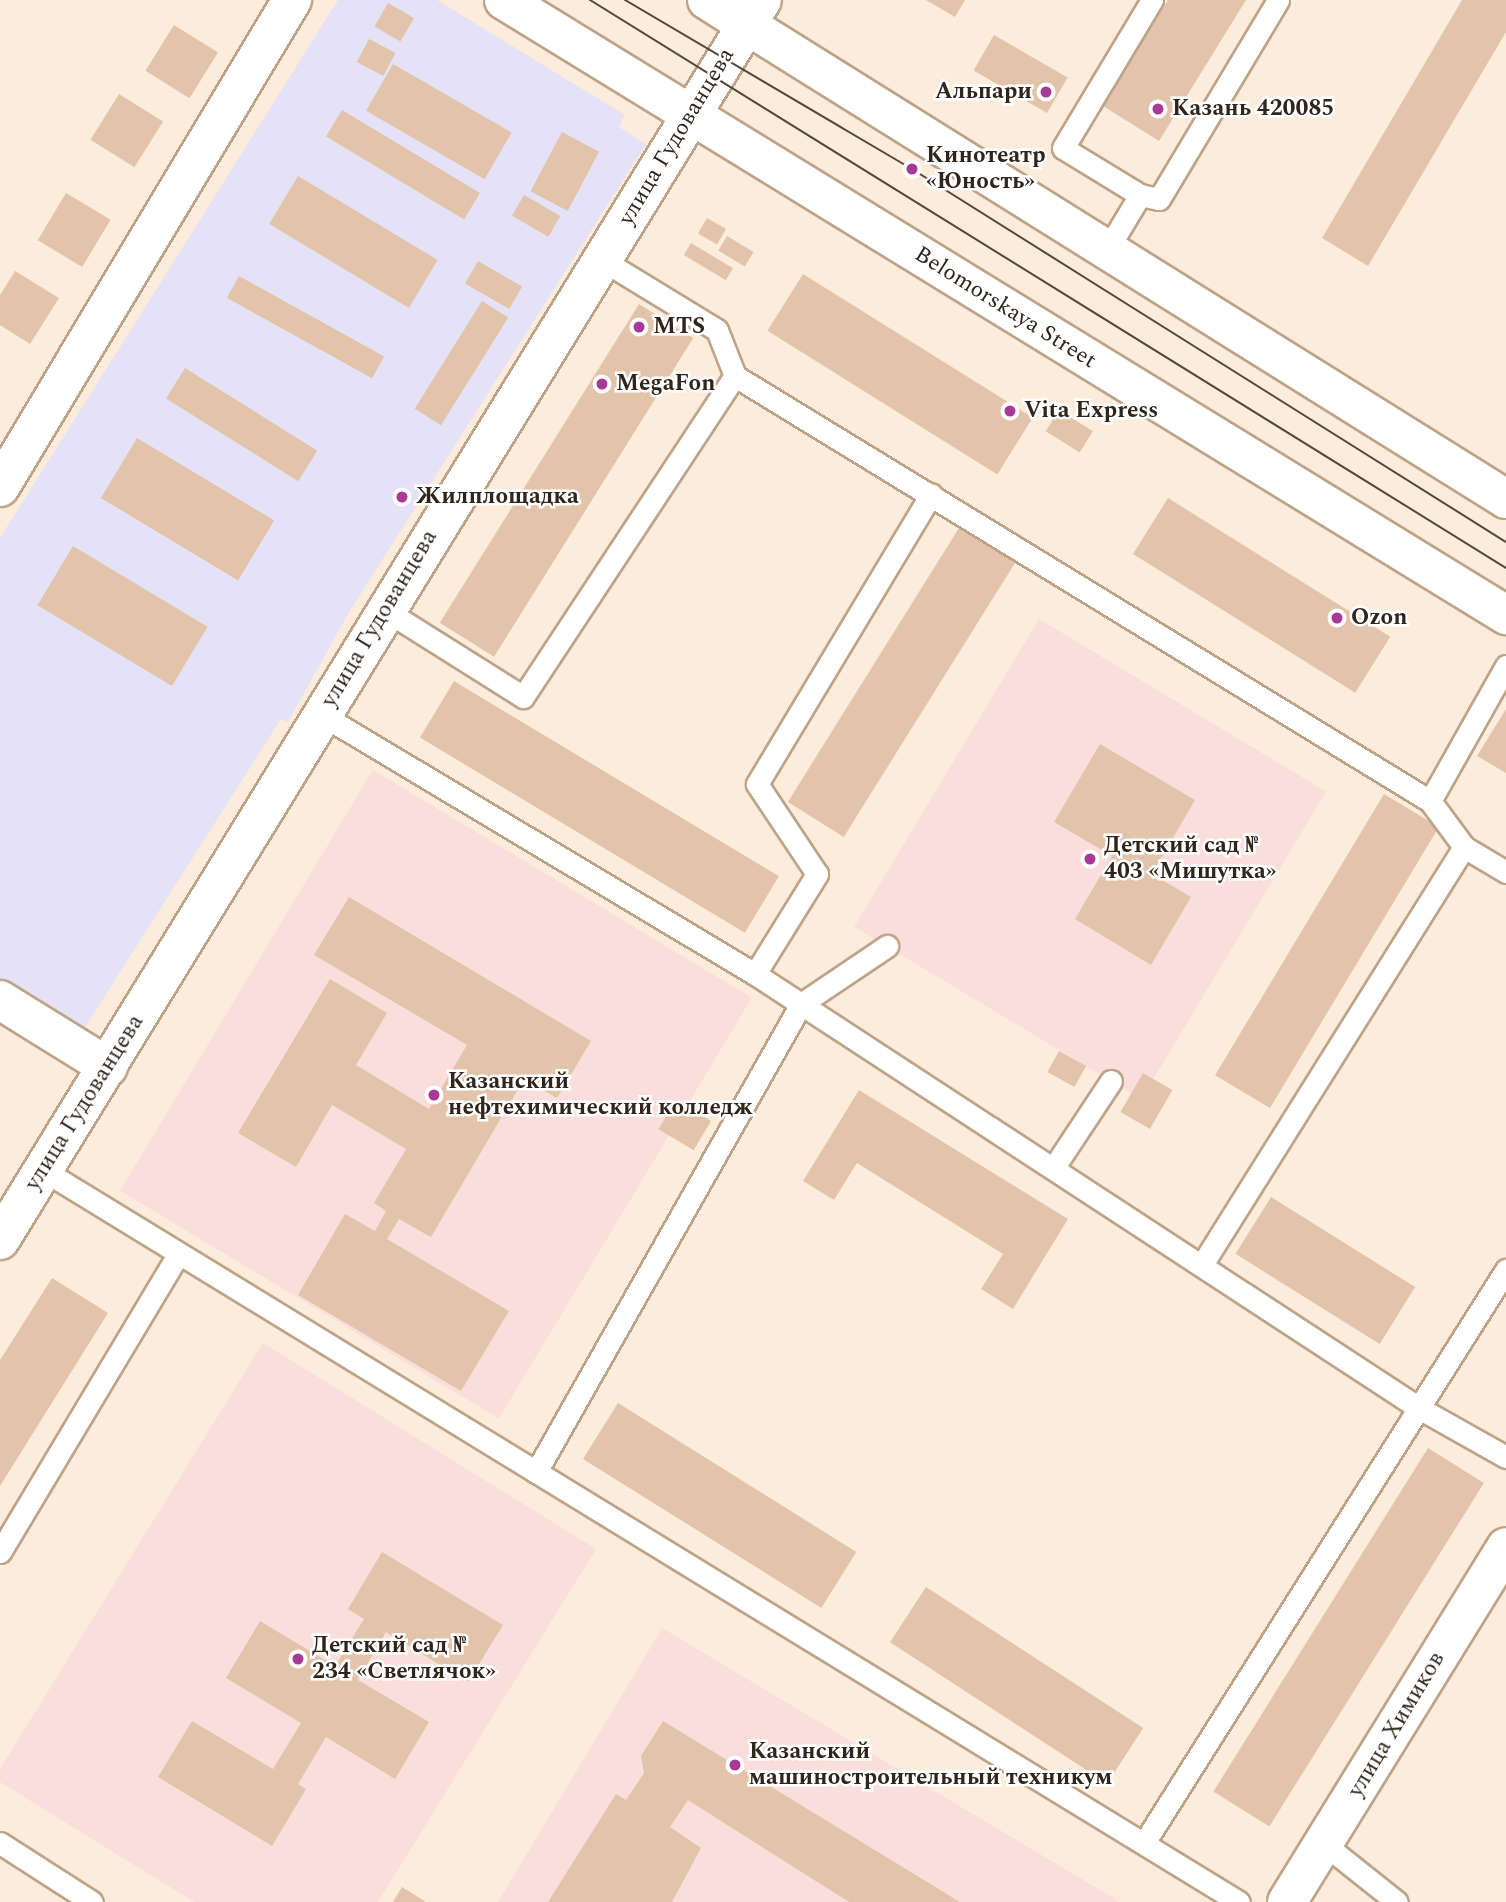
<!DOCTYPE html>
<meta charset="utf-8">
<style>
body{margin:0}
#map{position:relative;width:1506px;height:1902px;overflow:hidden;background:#fcecdb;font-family:Spectral,serif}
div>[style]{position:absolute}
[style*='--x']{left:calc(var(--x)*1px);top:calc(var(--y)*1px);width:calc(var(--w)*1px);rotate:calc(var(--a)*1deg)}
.commercial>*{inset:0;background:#e5e2f8}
.education>*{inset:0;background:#f9dedc;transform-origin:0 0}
.building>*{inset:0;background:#e2c4ab;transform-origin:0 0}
.roads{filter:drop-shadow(2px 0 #bda488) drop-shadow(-2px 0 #bda488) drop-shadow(0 2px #bda488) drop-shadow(0 -2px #bda488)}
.lane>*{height:21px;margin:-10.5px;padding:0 10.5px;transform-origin:10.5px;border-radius:10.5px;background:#fff}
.street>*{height:38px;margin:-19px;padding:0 19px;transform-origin:19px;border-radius:19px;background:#fff}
.secondary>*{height:38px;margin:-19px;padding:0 19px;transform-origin:19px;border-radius:19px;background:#fff}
.tram>*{height:2px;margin:-1px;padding:0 1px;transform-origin:1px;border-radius:1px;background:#53483c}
.dots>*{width:19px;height:19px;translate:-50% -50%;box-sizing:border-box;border:4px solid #fff;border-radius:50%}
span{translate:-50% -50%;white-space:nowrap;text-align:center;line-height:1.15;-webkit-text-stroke:5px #fff;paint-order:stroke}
.poi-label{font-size:23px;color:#2f251a;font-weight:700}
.right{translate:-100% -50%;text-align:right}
.left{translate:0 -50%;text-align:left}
.street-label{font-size:23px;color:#2f251a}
</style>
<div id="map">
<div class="commercial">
<div style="clip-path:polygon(338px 0,437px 0,625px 115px,619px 127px,646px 144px,348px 614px,288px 722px,281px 719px,82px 1032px,0 980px,0 538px)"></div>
</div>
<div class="education">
<div style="left:1039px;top:619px;width:335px;height:359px;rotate:31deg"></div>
<div style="left:373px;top:770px;width:442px;height:491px;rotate:31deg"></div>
<div style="clip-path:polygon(263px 1343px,596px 1549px,378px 1902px,194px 1902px,0 1782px,0 1769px)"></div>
<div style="clip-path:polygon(662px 1628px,1120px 1902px,498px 1902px)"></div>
</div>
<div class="building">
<div style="clip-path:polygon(926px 0,965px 0,955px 17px)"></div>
<div style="clip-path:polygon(1168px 0,1246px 0,1159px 141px,1103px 106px)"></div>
<div style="clip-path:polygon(1462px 0,1506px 0,1506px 32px,1368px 266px,1322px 238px)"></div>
<div style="left:388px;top:3px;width:30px;height:27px;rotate:30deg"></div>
<div style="left:174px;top:25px;width:52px;height:54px;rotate:32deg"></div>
<div style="left:994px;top:35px;width:85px;height:41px;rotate:30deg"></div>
<div style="left:369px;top:39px;width:30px;height:26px;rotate:28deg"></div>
<div style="left:393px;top:64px;width:137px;height:54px;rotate:30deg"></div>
<div style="left:119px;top:94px;width:52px;height:54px;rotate:32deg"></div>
<div style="left:342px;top:110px;width:161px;height:31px;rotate:31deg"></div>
<div style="left:562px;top:132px;width:42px;height:67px;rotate:28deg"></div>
<div style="left:298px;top:176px;width:163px;height:56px;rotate:31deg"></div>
<div style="left:66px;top:193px;width:52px;height:55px;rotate:31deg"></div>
<div style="left:524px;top:195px;width:42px;height:24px;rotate:30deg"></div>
<div style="left:707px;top:218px;width:22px;height:18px;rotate:30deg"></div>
<div style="left:727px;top:236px;width:31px;height:17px;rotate:31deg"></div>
<div style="left:691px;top:243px;width:49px;height:14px;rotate:31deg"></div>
<div style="left:478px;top:261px;width:51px;height:26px;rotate:30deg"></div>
<div style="clip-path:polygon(15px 271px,59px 298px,30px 344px,0 325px,0 295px)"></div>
<div style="left:803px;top:274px;width:271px;height:67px;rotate:32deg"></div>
<div style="left:239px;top:276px;width:166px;height:25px;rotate:29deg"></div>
<div style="left:482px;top:301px;width:31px;height:127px;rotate:32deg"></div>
<div style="left:639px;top:304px;width:64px;height:376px;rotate:32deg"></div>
<div style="left:185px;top:368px;width:156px;height:36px;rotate:32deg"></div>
<div style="left:1059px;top:410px;width:40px;height:25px;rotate:32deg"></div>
<div style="left:137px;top:438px;width:160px;height:70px;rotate:31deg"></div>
<div style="left:1168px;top:498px;width:262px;height:66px;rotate:32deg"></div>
<div style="left:959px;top:528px;width:66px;height:323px;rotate:32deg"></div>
<div style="left:73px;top:546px;width:157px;height:69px;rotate:31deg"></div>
<div style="left:454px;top:681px;width:379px;height:66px;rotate:31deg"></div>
<div style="clip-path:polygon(1506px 709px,1506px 773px,1477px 756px)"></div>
<div style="clip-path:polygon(1100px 744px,1195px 800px,1152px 874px,1191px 897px,1151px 965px,1075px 919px,1112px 856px,1054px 822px)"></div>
<div style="left:1384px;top:794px;width:64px;height:328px;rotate:31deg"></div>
<div style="clip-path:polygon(349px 897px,591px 1041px,557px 1098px,524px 1079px,431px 1237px,399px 1219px,387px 1239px,509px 1311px,461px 1391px,298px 1295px,345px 1214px,375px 1231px,386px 1211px,374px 1203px,406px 1149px,332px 1105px,296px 1167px,238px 1133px,330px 979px,387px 1013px,356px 1065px,429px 1109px,467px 1045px,314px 955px)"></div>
<div style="left:1059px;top:1051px;width:31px;height:24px;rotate:29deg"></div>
<div style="left:1143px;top:1073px;width:34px;height:45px;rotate:30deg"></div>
<div style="clip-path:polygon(859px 1090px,1068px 1219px,1013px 1309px,981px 1289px,1003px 1254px,857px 1163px,834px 1200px,803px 1181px)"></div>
<div style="left:676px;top:1100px;width:41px;height:34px;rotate:31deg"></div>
<div style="left:1271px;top:1197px;width:170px;height:67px;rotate:32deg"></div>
<div style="clip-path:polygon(52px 1278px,108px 1313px,0 1486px,0 1360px)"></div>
<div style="left:618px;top:1403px;width:281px;height:66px;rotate:32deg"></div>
<div style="left:1428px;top:1448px;width:66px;height:405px;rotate:32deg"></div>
<div style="clip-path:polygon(382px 1552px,503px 1625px,468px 1682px,386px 1632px,358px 1680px,429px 1722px,395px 1779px,326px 1737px,298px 1784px,306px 1789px,272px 1846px,158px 1777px,192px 1721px,273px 1769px,301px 1723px,226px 1678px,260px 1621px,335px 1666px,364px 1619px,348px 1609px)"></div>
<div style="left:926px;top:1587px;width:259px;height:66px;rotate:33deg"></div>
<div style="clip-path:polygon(663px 1721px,960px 1902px,849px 1902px,688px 1800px,670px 1827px,701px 1848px,672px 1902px,548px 1902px,616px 1794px,626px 1800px,644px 1773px,641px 1756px)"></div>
<div style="clip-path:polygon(402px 1887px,426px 1902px,393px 1902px)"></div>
</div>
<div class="roads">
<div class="lane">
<div style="--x:1140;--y:195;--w:19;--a:12"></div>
<div style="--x:1159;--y:199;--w:232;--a:-59.1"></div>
<div style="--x:1105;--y:253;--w:68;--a:-58.9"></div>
<div style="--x:1140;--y:195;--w:90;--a:-148.6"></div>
<div style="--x:1063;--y:148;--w:173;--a:-59"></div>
<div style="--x:604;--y:261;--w:132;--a:31.4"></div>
<div style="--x:717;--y:330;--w:49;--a:68.6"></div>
<div style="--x:735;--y:376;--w:815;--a:31.45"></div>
<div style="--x:1430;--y:801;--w:57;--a:53.5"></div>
<div style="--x:1464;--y:847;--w:49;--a:30.8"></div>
<div style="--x:385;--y:610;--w:163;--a:32.2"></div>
<div style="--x:523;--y:697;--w:385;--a:-56.6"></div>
<div style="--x:322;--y:715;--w:505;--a:30.89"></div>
<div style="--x:755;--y:974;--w:793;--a:33.17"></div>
<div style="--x:1419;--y:1408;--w:100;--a:29.4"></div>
<div style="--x:1430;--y:801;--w:155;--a:-60.6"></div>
<div style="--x:755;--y:974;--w:118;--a:-58.2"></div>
<div style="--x:817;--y:874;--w:108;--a:-123.7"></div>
<div style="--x:757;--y:784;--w:338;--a:-59"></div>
<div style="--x:1054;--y:1167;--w:103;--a:-56.5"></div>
<div style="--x:43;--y:1170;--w:1402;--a:31.47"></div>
<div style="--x:1203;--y:1263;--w:491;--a:-57.9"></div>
<div style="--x:536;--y:1472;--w:538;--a:-60.48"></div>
<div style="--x:801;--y:1004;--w:104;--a:-34"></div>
<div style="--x:0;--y:1552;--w:348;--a:-59.1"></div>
<div style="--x:0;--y:1843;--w:109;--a:32.7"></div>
<div style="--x:1144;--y:1843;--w:678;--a:-57.72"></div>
<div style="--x:1324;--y:1844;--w:93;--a:38.5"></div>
</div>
<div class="street">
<div style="--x:0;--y:487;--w:568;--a:-59.05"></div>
<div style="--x:0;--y:1000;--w:127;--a:31.8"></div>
</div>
<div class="secondary">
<div style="--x:504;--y:0;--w:1176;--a:31.54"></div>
<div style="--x:707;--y:0;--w:942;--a:31.99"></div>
<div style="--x:0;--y:1240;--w:1455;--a:-58.43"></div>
<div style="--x:1287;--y:1902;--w:417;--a:-58.3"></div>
</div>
</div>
<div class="tram">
<div style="--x:590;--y:0;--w:1078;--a:31.8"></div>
<div style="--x:625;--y:0;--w:333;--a:30.5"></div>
<div style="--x:912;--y:169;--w:701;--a:32.13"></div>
</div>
<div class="dots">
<div style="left:1046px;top:92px;background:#a73997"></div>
<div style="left:1158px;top:109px;background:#a73997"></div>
<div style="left:912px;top:169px;background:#a73997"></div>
<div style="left:639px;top:327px;background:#a73997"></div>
<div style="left:602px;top:384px;background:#a73997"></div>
<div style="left:1010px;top:411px;background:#a73997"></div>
<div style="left:402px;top:497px;background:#a73997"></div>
<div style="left:1337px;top:618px;background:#a73997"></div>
<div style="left:1090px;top:859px;background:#a73997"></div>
<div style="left:434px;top:1095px;background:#a73997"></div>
<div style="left:298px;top:1659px;background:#a73997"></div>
<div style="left:735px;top:1765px;background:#a73997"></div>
</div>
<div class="poi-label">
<span class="right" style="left:1032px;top:92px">Альпари</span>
<span class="left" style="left:1172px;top:109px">Казань 420085</span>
<span class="left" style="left:926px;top:169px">Кинотеатр<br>«Юность»</span>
<span class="left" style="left:653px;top:327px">MTS</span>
<span class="left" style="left:616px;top:384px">MegaFon</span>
<span class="left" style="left:1024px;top:411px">Vita Express</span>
<span class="left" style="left:416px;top:497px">Жилплощадка</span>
<span class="left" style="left:1351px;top:618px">Ozon</span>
<span class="left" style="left:1104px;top:859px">Детский сад №<br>403 «Мишутка»</span>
<span class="left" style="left:448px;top:1095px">Казанский<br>нефтехимический колледж</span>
<span class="left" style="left:312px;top:1659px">Детский сад №<br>234 «Светлячок»</span>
<span class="left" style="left:749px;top:1765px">Казанский<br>машиностроительный техникум</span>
</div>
<div class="street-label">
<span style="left:677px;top:137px;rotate:-59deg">улица Гудованцева</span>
<span style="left:1005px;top:308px;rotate:32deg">Belomorskaya Street</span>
<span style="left:380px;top:619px;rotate:-59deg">улица Гудованцева</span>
<span style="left:85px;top:1103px;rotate:-58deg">улица Гудованцева</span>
<span style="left:1397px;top:1725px;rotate:-59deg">улица Химиков</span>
</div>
</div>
